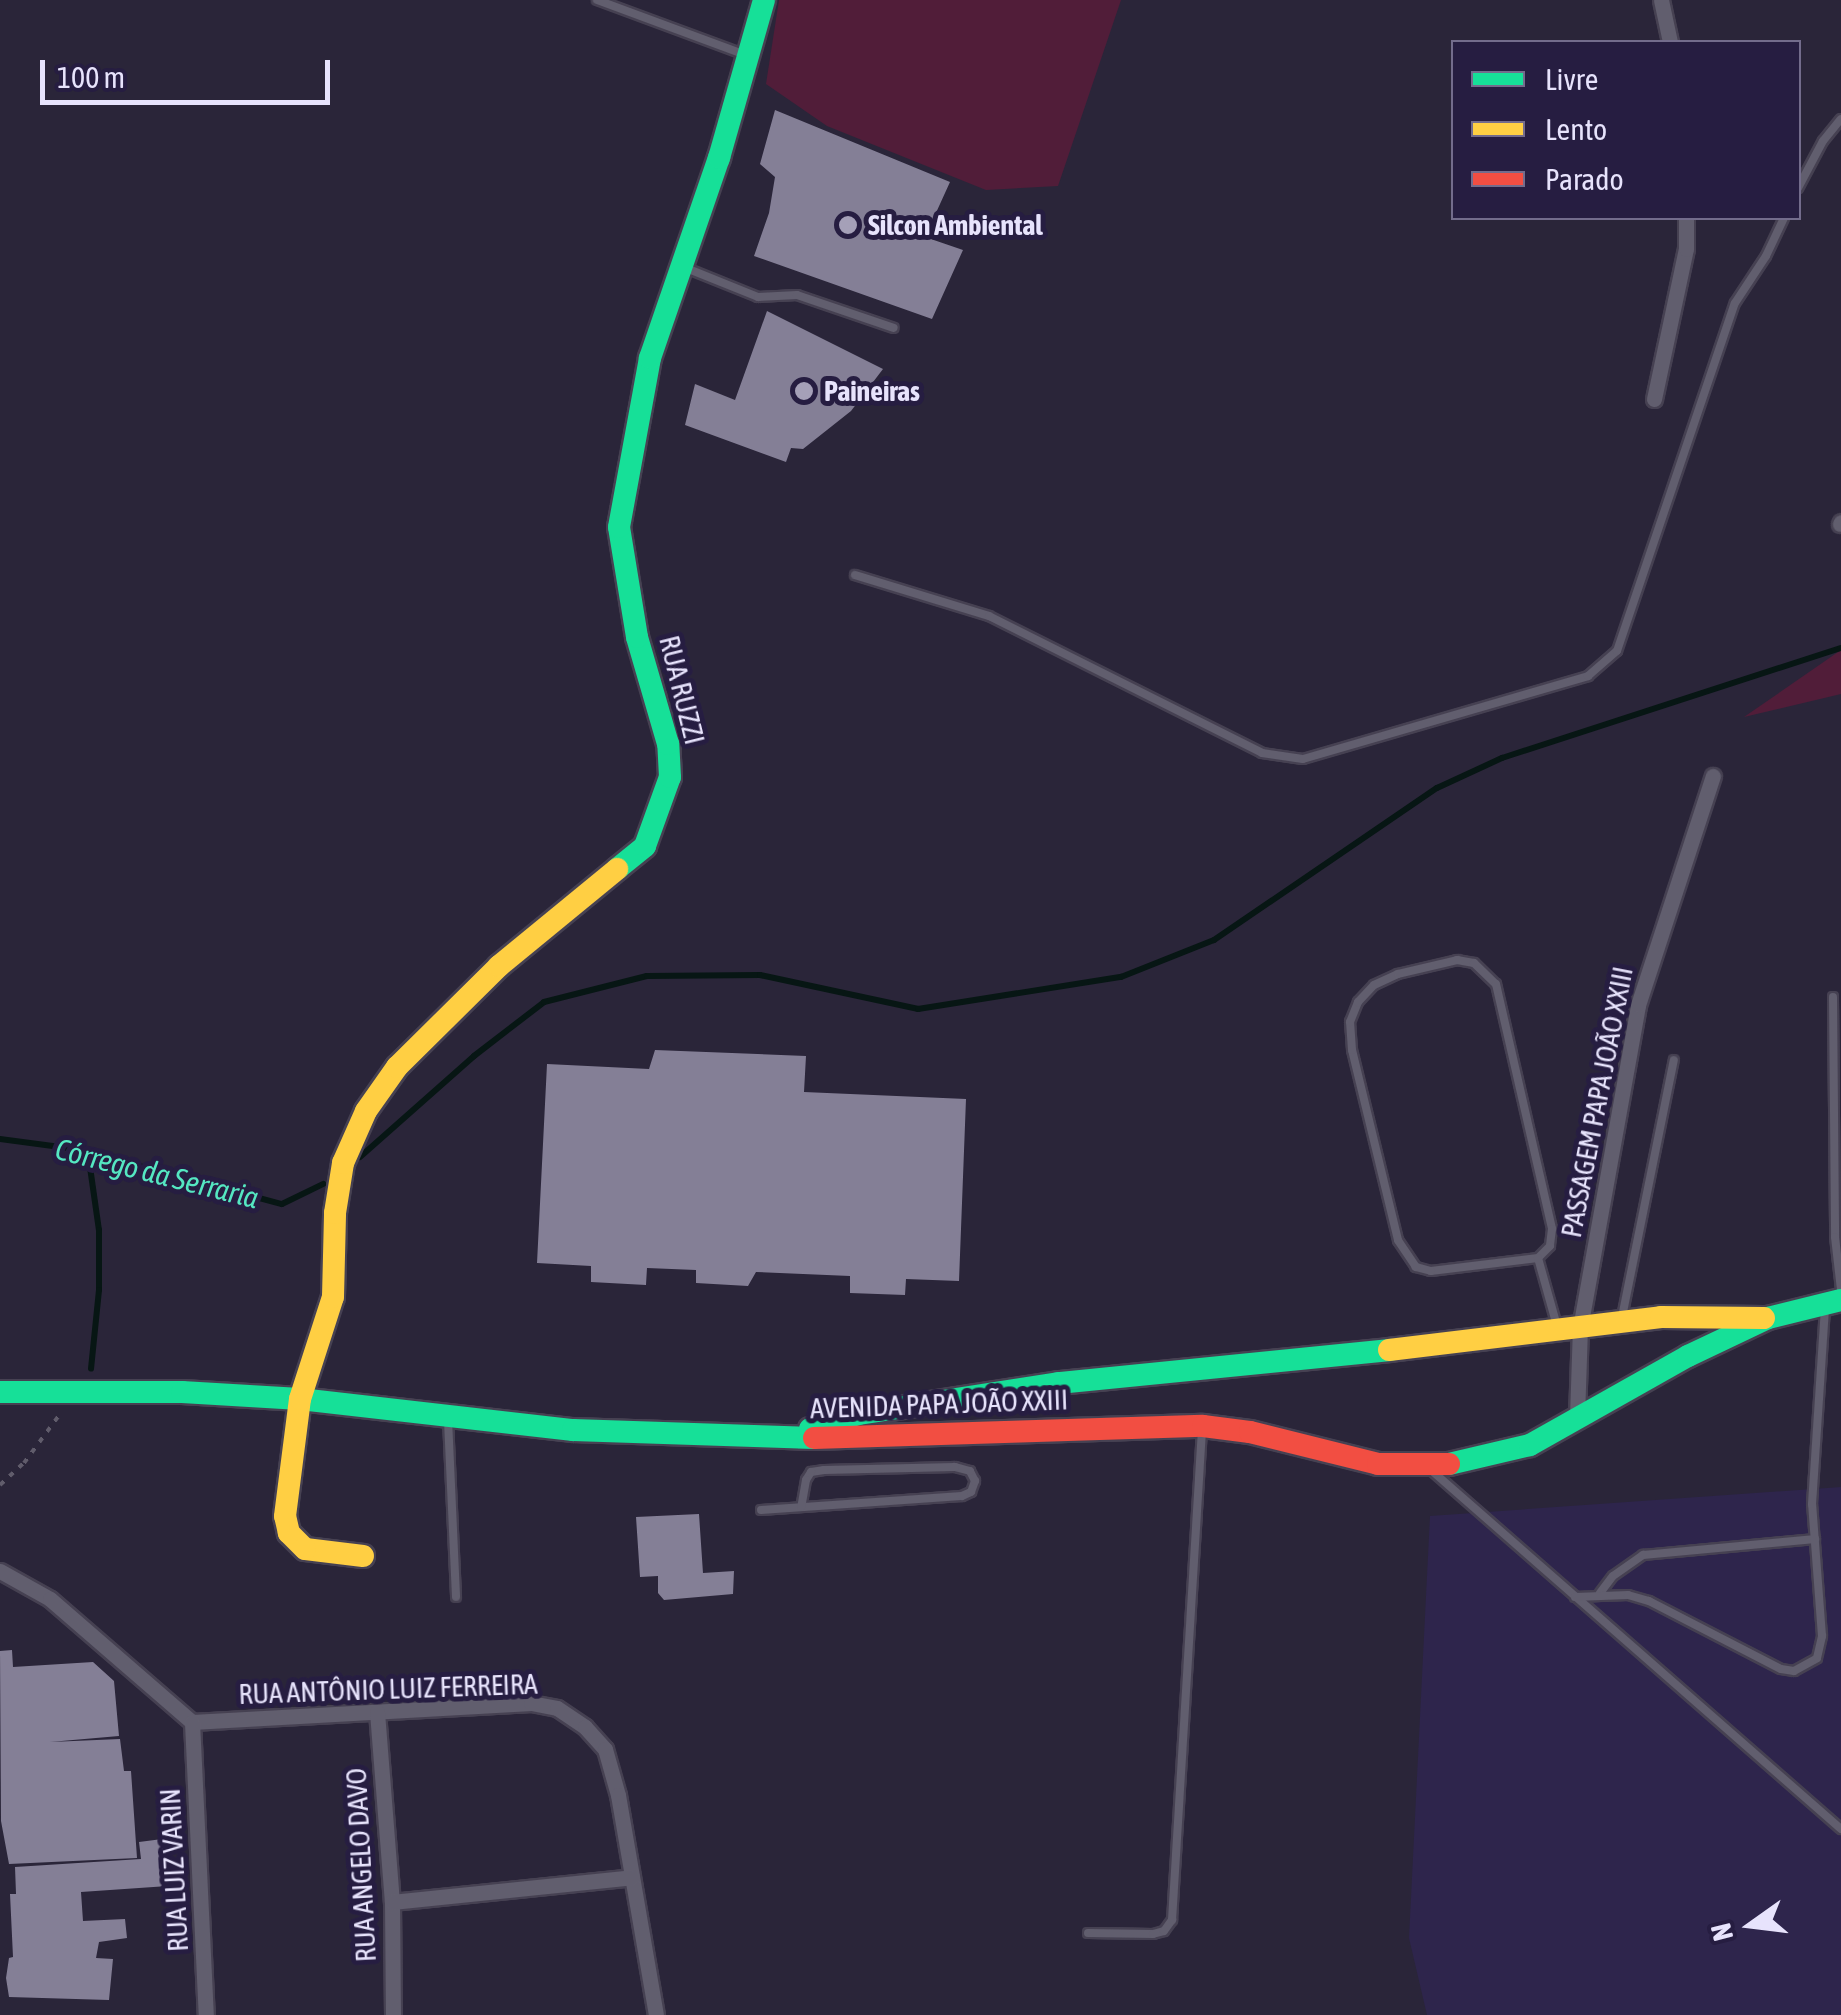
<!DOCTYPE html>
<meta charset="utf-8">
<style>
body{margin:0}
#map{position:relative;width:1841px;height:2015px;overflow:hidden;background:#2a2539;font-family:"Asap Condensed",sans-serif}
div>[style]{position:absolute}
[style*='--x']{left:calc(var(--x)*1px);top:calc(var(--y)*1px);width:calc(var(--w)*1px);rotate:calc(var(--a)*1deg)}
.built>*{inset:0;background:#2e254c}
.green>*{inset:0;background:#511d39}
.stream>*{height:6px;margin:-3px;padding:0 3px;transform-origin:3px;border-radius:3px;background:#071614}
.building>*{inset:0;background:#847f96}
.path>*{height:4px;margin-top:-2px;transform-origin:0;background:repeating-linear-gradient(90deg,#605c6b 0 5px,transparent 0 13px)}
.roads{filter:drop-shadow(2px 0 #464152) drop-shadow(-2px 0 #464152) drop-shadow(0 2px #464152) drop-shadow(0 -2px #464152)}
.lane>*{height:8px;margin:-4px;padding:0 4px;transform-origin:4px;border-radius:4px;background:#615e6e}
.street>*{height:15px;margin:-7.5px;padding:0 7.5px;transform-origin:7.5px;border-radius:7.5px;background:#615e6e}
.fast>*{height:22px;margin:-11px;padding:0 11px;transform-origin:11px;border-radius:11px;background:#16e098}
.slow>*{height:22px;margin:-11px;padding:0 11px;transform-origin:11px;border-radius:11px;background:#ffcf43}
.jam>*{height:22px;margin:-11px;padding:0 11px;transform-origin:11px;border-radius:11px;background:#f24e42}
.dots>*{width:28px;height:28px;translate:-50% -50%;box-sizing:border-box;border:5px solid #261d41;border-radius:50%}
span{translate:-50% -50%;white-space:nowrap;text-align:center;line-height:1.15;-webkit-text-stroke:10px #261d41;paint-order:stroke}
.poi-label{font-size:28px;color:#e7e3fc;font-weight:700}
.left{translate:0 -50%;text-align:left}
.street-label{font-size:28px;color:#e7e3fc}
.water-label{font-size:30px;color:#55e7c2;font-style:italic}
.legend{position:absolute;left:1451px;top:40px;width:350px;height:180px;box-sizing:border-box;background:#261d41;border:2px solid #736c8c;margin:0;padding:12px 18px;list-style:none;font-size:30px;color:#e7e3fc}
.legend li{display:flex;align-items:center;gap:20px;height:50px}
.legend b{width:50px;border:2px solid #736c8c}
.north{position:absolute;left:1701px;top:1875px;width:100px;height:100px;-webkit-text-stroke:8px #261d41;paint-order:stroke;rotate:256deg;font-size:28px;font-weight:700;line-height:40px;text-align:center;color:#e7e3fc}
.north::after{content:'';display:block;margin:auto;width:35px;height:45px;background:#e7e3fc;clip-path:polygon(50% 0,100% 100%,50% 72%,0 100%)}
.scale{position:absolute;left:40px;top:60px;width:290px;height:45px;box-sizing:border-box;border:5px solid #e7e3fc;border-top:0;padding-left:12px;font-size:30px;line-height:35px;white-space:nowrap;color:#e7e3fc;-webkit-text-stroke:8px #261d41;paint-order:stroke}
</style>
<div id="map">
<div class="built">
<div style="clip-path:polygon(1841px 1487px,1841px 2015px,1427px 2015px,1409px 1938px,1430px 1516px)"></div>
</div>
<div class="green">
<div style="clip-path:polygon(779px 0,1121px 0,1058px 186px,986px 190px,827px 126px,766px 84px)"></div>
<div style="clip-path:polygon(1841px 650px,1841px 694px,1744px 717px)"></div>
</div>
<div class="stream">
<div style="--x:0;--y:1139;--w:76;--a:7.6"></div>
<div style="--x:75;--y:1149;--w:214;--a:14.9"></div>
<div style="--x:282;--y:1204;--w:46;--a:-26"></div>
<div style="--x:88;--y:1153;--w:78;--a:81.9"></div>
<div style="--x:99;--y:1230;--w:60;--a:90"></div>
<div style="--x:99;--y:1290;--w:79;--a:95.8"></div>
<div style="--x:360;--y:1157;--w:152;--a:-41.5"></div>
<div style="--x:474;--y:1056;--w:88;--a:-37.6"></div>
<div style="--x:544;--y:1002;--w:106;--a:-14.2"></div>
<div style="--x:647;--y:976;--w:113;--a:-0.5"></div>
<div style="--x:760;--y:975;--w:162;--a:12.1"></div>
<div style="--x:918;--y:1009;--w:206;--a:-9"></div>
<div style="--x:1121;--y:977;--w:100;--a:-21.7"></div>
<div style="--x:1214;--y:940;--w:270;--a:-34.3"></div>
<div style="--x:1437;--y:788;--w:72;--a:-24.8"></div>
<div style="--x:1502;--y:758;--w:356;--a:-18"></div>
</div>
<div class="building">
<div style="clip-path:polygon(775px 110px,950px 182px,925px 237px,963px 250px,932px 319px,754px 256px,769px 213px,775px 177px,760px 164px)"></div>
<div style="clip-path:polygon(767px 311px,883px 369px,851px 411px,803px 449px,791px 448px,786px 462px,685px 425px,695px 384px,735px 400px)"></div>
<div style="clip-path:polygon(655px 1050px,806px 1056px,804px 1092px,966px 1099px,959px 1281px,906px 1279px,905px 1295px,850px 1293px,850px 1276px,756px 1272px,748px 1286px,696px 1283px,696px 1270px,647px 1268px,646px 1285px,591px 1282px,591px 1266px,537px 1263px,547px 1064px,649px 1069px)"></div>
<div style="clip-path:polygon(699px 1514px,703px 1573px,734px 1571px,733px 1594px,664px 1600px,658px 1593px,658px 1576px,640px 1577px,636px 1517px)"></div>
<div style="clip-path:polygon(12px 1650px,13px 1667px,93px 1662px,114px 1681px,119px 1736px,50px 1742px,120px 1739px,124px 1771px,131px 1771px,137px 1858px,9px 1864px,1px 1821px,0 1651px)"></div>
<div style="clip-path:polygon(170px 1838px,168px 1886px,81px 1892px,83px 1921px,125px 1919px,127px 1938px,99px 1942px,96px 1958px,113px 1959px,109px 2000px,9px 1997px,6px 1978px,9px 1958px,13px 1957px,10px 1894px,16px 1894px,15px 1867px,141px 1859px,139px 1842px)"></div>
</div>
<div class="path">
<div style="--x:0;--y:1485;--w:33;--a:-43"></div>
<div style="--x:24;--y:1463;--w:61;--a:-53.7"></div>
</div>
<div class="roads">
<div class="lane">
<div style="--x:597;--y:0;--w:156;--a:20.3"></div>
<div style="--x:1798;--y:188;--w:53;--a:-62"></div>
<div style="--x:1823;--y:141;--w:28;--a:-51"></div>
<div style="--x:686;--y:268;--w:78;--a:21.9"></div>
<div style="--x:758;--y:297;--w:39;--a:-3"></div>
<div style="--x:797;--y:295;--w:102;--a:18.8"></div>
<div style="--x:855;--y:575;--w:140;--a:17"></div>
<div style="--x:989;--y:616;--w:305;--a:26.6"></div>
<div style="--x:1262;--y:753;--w:41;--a:8.3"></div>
<div style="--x:1303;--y:759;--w:297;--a:-16.2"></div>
<div style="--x:1588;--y:676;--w:38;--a:-41"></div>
<div style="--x:1617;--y:651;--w:367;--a:-71.3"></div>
<div style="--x:1735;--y:303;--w:56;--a:-56.6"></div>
<div style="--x:1766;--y:256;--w:42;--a:-64.7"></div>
<div style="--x:1457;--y:960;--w:17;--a:10"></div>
<div style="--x:1474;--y:963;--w:30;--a:44"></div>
<div style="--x:1496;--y:984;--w:251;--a:77.1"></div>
<div style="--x:1552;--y:1229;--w:17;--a:97"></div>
<div style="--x:1550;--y:1246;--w:17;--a:135"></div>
<div style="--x:1538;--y:1258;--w:108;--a:173.1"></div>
<div style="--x:1431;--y:1271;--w:16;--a:-165"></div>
<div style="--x:1416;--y:1267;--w:32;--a:-124"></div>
<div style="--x:1398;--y:1240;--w:195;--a:-103.6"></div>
<div style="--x:1352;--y:1050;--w:28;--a:-94"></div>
<div style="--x:1350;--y:1022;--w:22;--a:-68"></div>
<div style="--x:1358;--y:1002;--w:23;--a:-47"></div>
<div style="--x:1374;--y:985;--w:26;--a:-25"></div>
<div style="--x:1398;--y:974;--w:61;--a:-13.3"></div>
<div style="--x:1833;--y:997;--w:240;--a:89.5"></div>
<div style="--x:1835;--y:1237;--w:53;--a:83.5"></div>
<div style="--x:1538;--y:1258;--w:71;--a:74.4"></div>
<div style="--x:1622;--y:1317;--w:262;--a:-78.6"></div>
<div style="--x:448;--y:1420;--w:177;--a:87.4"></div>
<div style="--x:1431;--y:1470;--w:545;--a:41.21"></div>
<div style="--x:761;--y:1510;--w:201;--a:-4"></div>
<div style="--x:962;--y:1496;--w:10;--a:-24"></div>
<div style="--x:971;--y:1492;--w:12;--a:-70"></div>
<div style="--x:975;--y:1481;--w:11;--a:-117"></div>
<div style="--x:970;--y:1471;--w:16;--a:-165"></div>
<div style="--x:955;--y:1467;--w:131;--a:178.7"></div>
<div style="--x:824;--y:1470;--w:13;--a:171"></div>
<div style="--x:811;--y:1472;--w:9;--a:122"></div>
<div style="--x:806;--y:1480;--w:27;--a:100"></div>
<div style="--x:1600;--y:1593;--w:21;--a:-53"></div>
<div style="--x:1613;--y:1576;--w:37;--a:-35"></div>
<div style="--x:1643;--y:1555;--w:173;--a:-5.3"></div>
<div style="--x:1575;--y:1597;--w:53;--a:-2.2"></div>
<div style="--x:1628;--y:1595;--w:22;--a:16"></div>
<div style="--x:1649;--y:1601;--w:148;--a:27.3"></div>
<div style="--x:1781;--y:1669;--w:13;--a:9"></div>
<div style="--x:1794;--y:1671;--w:26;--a:-29"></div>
<div style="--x:1817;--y:1658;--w:23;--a:-77"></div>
<div style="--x:1822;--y:1636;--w:132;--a:-94.3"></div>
<div style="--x:1812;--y:1504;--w:196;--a:-86.2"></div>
<div style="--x:1088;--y:1933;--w:65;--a:0.9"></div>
<div style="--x:1153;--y:1934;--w:11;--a:-15"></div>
<div style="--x:1164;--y:1931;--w:14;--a:-54"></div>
<div style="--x:1172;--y:1920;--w:491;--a:-86.5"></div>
</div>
<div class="street">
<div style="--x:1661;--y:0;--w:43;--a:77.9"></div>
<div style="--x:1654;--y:399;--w:153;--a:-78"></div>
<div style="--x:1686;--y:249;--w:31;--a:-90"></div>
<div style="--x:1840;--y:524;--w:2;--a:-63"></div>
<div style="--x:1577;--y:1417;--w:89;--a:-88.1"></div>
<div style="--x:1580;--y:1328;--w:328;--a:-79.8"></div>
<div style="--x:1638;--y:1005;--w:241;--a:-71.9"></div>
<div style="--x:0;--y:1571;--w:57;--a:29.2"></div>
<div style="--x:50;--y:1599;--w:188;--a:40.9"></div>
<div style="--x:192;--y:1722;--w:340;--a:-3.2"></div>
<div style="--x:531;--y:1703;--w:26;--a:11"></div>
<div style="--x:557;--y:1708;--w:34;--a:34"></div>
<div style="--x:585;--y:1727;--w:30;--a:48"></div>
<div style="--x:605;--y:1749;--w:48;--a:74.2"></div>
<div style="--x:618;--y:1795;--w:223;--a:80.2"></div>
<div style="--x:377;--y:1712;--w:191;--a:85.5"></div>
<div style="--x:392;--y:1902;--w:113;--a:89.5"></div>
<div style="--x:192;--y:1722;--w:293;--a:87.3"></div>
<div style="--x:392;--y:1902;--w:241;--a:-5.9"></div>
</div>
<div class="fast">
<div style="--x:617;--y:869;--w:36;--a:-39"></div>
<div style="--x:645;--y:846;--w:73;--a:-70.1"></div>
<div style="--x:670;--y:777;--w:33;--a:-93"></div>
<div style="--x:668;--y:744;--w:111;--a:-106.2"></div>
<div style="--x:637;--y:637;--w:111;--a:-99.3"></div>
<div style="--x:619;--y:527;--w:172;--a:-79.6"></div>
<div style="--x:650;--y:358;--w:212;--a:-71"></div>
<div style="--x:719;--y:158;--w:164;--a:-74.1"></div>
<div style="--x:0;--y:1392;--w:182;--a:0"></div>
<div style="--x:182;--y:1392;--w:118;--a:3.4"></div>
<div style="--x:300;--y:1399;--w:275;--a:6.5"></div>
<div style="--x:573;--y:1430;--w:241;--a:1.9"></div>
<div style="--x:810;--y:1429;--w:51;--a:-17"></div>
<div style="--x:859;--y:1414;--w:202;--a:-8.8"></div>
<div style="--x:1059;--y:1383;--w:332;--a:-5.7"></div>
<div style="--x:1449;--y:1464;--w:83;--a:-13.2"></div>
<div style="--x:1530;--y:1445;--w:181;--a:-29.4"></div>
<div style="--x:1688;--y:1356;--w:89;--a:-25.4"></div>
<div style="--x:1768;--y:1318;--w:75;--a:-13.9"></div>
</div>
<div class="slow">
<div style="--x:1389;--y:1350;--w:274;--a:-6.9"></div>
<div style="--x:1661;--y:1317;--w:103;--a:0.6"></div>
<div style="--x:363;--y:1556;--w:58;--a:-173.1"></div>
<div style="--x:305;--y:1549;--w:23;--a:-135"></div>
<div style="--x:289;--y:1533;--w:17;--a:-103"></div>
<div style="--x:285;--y:1516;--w:118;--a:-82.7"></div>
<div style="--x:300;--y:1399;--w:107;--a:-72.1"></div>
<div style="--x:333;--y:1297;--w:84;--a:-88.6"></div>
<div style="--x:335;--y:1213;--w:51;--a:-80.9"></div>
<div style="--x:343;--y:1163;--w:57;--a:-66.1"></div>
<div style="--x:366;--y:1111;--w:54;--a:-54.8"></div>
<div style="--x:397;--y:1067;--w:144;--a:-44.7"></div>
<div style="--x:499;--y:966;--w:153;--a:-39.4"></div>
</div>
<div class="jam">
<div style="--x:814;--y:1438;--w:389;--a:-1.8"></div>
<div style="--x:1203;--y:1426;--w:47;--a:7.3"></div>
<div style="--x:1250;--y:1432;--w:132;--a:14"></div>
<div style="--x:1378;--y:1464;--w:71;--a:0"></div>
</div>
</div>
<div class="dots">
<div style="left:848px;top:225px;background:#a5a0b8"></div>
<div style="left:804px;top:391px;background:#a5a0b8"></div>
</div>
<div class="poi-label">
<span class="left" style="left:868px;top:225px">Silcon Ambiental</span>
<span class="left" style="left:824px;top:391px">Paineiras</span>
</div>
<div class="street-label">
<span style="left:682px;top:690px;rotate:76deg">RUA RUZZI</span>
<span style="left:1597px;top:1102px;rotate:-79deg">PASSAGEM PAPA JOÃO XXIII</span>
<span style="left:939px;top:1404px;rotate:-2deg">AVENIDA PAPA JOÃO XXIII</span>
<span style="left:388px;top:1689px;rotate:-2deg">RUA ANTÔNIO LUIZ FERREIRA</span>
<span style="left:361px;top:1865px;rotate:-93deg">RUA ANGELO DAVO</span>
<span style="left:174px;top:1870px;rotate:-93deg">RUA LUIZ VARIN</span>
</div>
<div class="water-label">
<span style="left:157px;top:1173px;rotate:14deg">Córrego da Serraria</span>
</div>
<ul class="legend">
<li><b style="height:12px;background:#16e098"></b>Livre</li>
<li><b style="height:12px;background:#ffcf43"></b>Lento</li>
<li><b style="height:12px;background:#f24e42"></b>Parado</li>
</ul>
<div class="north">N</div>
<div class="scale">100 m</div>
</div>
